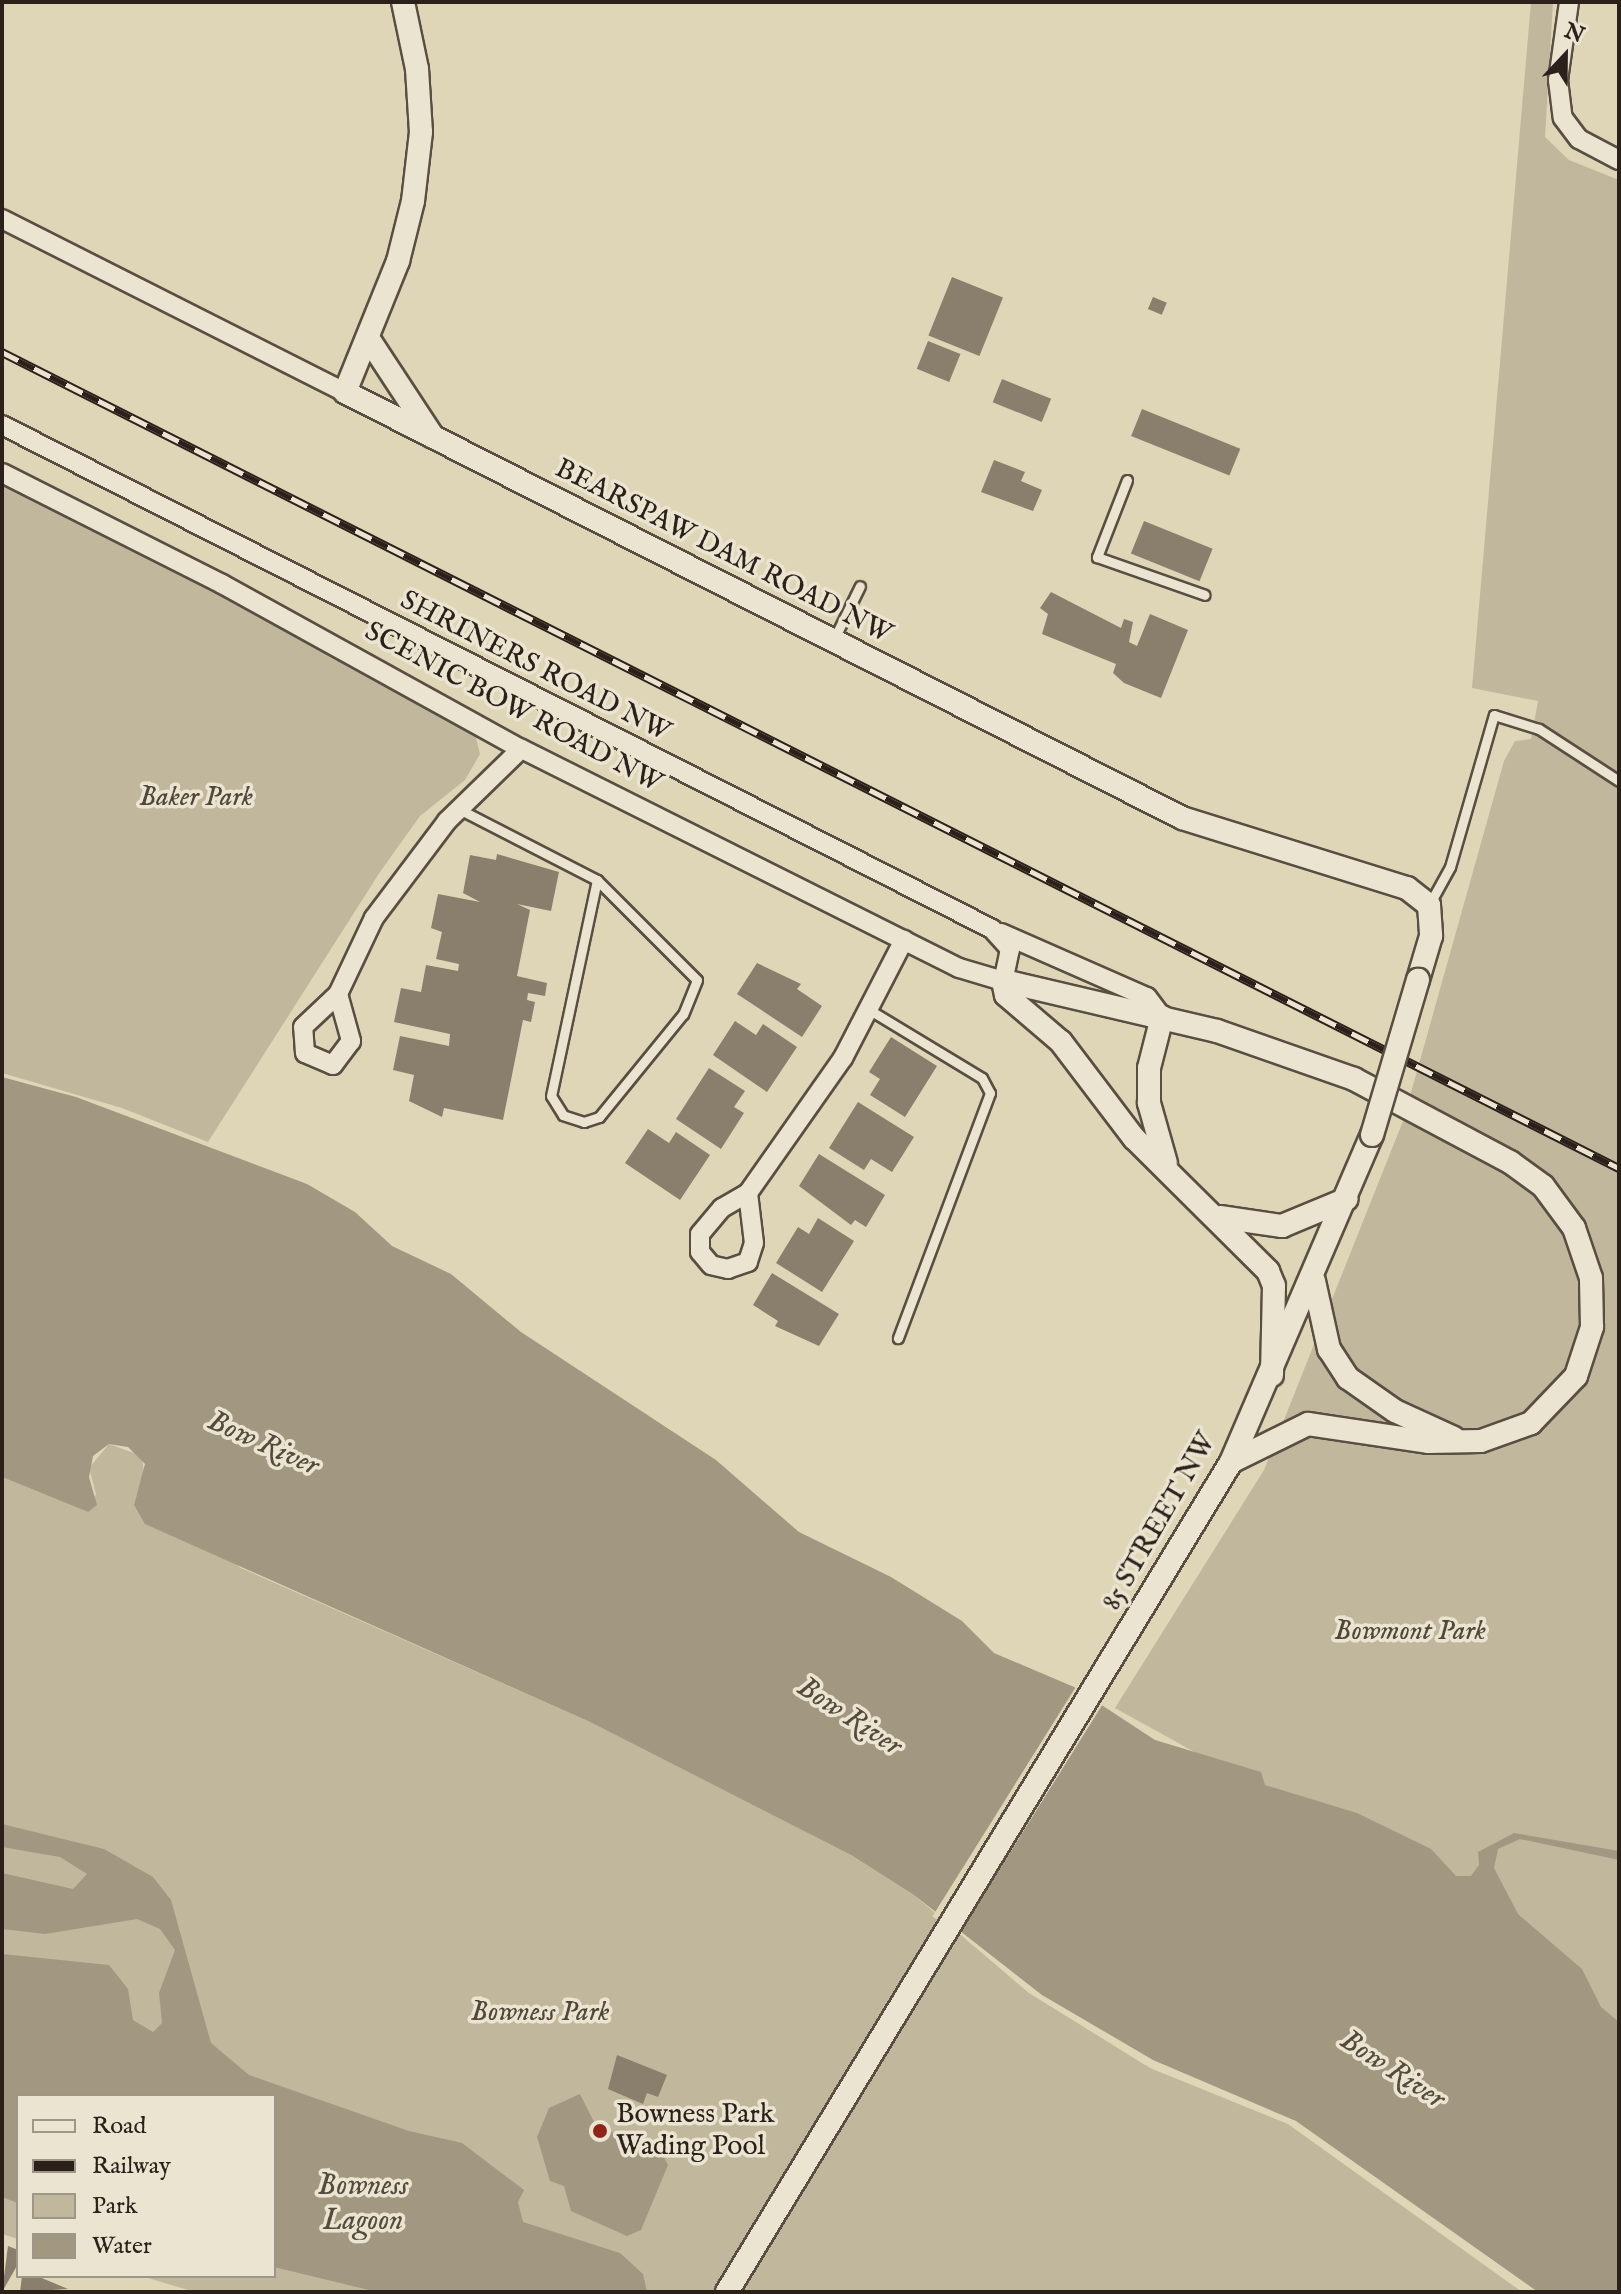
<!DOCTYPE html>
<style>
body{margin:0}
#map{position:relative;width:1621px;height:2294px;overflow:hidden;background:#dfd6b7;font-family:"IM FELL English",serif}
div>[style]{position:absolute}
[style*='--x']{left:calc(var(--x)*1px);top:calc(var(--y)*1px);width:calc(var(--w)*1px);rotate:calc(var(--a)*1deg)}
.green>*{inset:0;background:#c1b79c}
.water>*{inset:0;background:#a29882}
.pier>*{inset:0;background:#dfd6b7;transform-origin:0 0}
.building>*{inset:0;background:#897f6c;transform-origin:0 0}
.roads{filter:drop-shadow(2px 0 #594e41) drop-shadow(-2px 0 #594e41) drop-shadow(0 2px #594e41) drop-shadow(0 -2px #594e41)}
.service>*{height:9px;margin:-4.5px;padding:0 4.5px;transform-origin:4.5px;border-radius:4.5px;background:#eae4d0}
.minor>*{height:18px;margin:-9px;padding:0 9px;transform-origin:9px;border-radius:9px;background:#eae4d0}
.tertiary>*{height:22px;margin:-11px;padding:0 11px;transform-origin:11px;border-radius:11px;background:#eae4d0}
.rail>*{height:9px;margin-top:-4.5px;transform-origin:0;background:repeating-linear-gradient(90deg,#eae4d0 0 18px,#2c201a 0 36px);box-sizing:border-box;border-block:2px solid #2c201a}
.bridges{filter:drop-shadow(2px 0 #594e41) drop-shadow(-2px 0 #594e41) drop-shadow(0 2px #594e41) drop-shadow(0 -2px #594e41)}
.tertiary-bridge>*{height:22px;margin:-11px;padding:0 11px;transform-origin:11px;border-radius:11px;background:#eae4d0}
.dots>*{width:22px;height:22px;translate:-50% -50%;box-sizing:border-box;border:4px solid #eae4d0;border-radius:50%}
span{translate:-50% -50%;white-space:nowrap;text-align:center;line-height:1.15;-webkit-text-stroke:7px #eae4d0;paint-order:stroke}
.street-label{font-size:28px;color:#2c201a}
.park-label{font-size:28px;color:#51463a;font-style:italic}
.poi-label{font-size:28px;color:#2c201a}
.left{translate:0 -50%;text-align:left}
.water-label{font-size:30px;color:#554a3e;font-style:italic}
.frame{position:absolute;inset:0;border:4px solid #2c201a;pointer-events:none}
.legend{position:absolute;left:16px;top:2094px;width:260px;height:184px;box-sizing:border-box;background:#eae4d0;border:2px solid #9e9687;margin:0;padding:10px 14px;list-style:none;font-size:24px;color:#2c201a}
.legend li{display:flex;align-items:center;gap:16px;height:40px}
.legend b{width:40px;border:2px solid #9e9687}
.north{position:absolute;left:1525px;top:16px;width:80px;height:80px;-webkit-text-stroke:6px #eae4d0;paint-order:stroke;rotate:22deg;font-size:22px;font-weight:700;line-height:32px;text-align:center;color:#2c201a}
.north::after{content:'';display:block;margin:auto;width:28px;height:36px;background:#2c201a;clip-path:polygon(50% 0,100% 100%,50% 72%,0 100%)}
</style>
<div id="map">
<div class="green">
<div style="clip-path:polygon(1531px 2px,1553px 2px,1545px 137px,1569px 160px,1619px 180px,1619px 2051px,1487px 1914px,1115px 1708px,1264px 1470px,1403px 1121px,1504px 761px,1515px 741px,1531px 739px,1538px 701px,1472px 688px)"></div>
<div style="clip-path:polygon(2px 486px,256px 609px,474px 730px,480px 754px,465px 780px,420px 816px,380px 872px,208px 1142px,122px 1108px,2px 1073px)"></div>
<div style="clip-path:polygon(109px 1444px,142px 1456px,145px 1481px,136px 1497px,241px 1568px,590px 1722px,851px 1855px,914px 1895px,1029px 1993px,1150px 2068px,1288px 2124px,1522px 2292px,195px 2292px,141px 2276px,274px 2276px,274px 2096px,18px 2096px,18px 2239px,2px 2234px,2px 1477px,88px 1512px,96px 1494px,89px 1468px)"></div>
</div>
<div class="water">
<div style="clip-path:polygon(2px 1077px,76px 1097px,307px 1184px,355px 1212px,392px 1246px,451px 1274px,521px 1332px,716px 1460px,799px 1532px,891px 1577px,962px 1621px,994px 1653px,1074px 1687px,1155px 1740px,1261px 1772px,1265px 1785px,1357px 1813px,1431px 1849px,1456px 1876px,1471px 1876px,1479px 1865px,1478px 1852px,1514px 1833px,1619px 1851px,1619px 1860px,1520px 1839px,1498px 1849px,1494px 1868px,1518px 1914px,1582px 1969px,1601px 2007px,1619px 2022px,1619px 2292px,1538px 2292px,1296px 2121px,1153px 2060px,1042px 1995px,914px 1895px,851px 1855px,590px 1722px,145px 1524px,134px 1505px,145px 1464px,128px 1447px,109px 1444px,93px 1456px,89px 1477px,97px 1505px,88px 1512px,2px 1477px)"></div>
<div style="clip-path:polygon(2px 1824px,104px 1849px,153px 1877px,171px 1900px,211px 2043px,249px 2075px,409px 2131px,462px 2143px,524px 2190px,518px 2202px,523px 2222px,620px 2253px,643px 2274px,647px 2292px,377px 2292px,274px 2267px,274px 2096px,18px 2096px,18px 2203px,2px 2197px,2px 1954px,109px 1965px,128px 1989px,133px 2020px,153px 2032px,162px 2023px,159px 1993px,175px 1950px,160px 1929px,137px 1919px,45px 1934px,2px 1929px,2px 1873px,73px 1889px,87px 1874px,60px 1857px,2px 1847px)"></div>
<div style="clip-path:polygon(580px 2094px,596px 2126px,661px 2151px,668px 2165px,641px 2230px,627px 2236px,571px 2211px,564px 2186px,550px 2181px,537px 2137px,549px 2108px)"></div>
</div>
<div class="pier">
<div style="left:1077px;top:1685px;width:32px;height:273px;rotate:32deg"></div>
</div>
<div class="building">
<div style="left:952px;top:277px;width:55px;height:63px;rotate:22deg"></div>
<div style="left:1153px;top:297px;width:15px;height:13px;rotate:23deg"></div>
<div style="left:928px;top:341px;width:35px;height:30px;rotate:22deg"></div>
<div style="left:1002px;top:379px;width:53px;height:25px;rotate:22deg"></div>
<div style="left:1142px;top:409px;width:106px;height:29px;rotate:22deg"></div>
<div style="clip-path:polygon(994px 460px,1025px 472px,1021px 481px,1042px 490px,1033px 511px,981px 492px)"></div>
<div style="left:1144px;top:521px;width:74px;height:35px;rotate:22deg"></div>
<div style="clip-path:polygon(1051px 592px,1121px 628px,1124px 619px,1133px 622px,1129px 642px,1137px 646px,1150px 614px,1188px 630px,1161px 698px,1124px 683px,1113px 673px,1116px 664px,1042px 634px,1048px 614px,1040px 608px)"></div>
<div style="clip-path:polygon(497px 854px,559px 872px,551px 911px,517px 904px,530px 910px,517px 976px,547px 983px,545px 996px,528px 993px,527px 1000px,535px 1002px,531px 1022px,523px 1020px,503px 1120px,444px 1108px,442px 1117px,409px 1101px,414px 1075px,393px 1070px,400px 1036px,449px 1046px,450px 1034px,394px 1022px,401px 988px,421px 992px,426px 965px,458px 971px,459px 964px,436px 959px,442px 932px,431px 928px,438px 894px,480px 902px,463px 893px,470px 855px,496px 860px)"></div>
<div style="clip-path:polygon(757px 963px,801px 984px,797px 989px,822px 1006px,802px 1037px,737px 994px)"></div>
<div style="clip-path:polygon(735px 1021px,756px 1035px,763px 1024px,797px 1047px,767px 1092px,713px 1055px)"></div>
<div style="clip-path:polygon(891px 1037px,937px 1066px,905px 1117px,870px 1095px,880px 1079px,869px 1072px)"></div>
<div style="clip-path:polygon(709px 1068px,745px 1091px,734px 1107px,744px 1113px,721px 1149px,676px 1119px)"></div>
<div style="clip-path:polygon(858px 1102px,914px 1137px,892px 1172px,871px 1159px,864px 1170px,829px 1148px)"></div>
<div style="clip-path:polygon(648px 1129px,669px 1143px,676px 1132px,710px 1155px,680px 1200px,625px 1163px)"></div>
<div style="clip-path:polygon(819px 1154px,885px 1195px,866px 1227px,855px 1220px,851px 1225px,799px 1186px)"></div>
<div style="clip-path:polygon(818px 1218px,854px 1241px,822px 1292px,776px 1263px,798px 1227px,809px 1234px)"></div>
<div style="clip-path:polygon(772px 1273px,839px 1314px,819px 1346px,775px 1326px,778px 1321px,753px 1305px)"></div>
<div style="clip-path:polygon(617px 2055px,667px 2075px,658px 2097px,647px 2093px,643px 2104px,608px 2089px)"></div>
<div style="clip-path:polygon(8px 2246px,18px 2250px,18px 2264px,2px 2292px)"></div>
<div style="clip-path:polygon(22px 2276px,37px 2276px,68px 2289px,20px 2292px)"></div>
</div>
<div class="roads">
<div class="service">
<div style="--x:1127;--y:480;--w:83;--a:111.3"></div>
<div style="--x:1097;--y:557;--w:114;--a:19.4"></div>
<div style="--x:833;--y:641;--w:61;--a:-63.9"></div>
<div style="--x:459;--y:809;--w:155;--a:27.2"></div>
<div style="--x:597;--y:880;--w:141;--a:45"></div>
<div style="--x:697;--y:980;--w:37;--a:112"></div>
<div style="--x:683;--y:1014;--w:133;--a:129.2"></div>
<div style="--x:599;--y:1117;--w:16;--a:162"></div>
<div style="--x:584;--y:1122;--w:22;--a:-162"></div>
<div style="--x:563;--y:1115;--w:22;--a:-122"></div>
<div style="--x:551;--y:1096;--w:221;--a:-78"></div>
<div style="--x:1429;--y:905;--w:43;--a:-61.1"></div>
<div style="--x:1450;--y:867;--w:158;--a:-73.9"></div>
<div style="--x:1494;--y:715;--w:47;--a:17.3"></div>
<div style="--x:1539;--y:729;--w:95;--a:33"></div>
<div style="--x:868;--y:1009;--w:133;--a:31.2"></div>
<div style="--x:982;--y:1078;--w:17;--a:62"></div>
<div style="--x:990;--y:1093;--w:262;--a:110.6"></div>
</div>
<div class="minor">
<div style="--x:1569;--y:2;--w:79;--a:98"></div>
<div style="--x:1558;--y:80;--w:38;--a:83"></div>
<div style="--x:1563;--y:118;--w:26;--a:53"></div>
<div style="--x:1579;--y:139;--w:45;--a:27.7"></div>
<div style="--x:2;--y:219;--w:384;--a:26.8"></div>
<div style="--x:2;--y:425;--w:1111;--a:26.98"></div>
<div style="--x:992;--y:929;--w:27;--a:48"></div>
<div style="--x:1010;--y:949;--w:33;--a:102"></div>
<div style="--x:1003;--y:981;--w:46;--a:-163.5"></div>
<div style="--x:959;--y:968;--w:490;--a:-153.4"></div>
<div style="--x:521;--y:749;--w:342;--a:-151.1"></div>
<div style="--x:222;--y:584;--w:246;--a:-153.2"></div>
<div style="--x:1001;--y:933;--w:159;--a:23.7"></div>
<div style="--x:1147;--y:997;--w:25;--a:53"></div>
<div style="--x:338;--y:994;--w:49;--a:74.5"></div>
<div style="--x:351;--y:1041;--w:30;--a:127"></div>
<div style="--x:333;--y:1065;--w:30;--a:-157"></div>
<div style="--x:305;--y:1053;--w:26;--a:-94"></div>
<div style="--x:303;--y:1027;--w:48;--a:-43.3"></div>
<div style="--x:338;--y:994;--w:84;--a:-64.7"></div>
<div style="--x:374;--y:918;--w:121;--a:-53"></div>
<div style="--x:447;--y:821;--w:103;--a:-44.2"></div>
<div style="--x:748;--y:1193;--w:50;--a:83.2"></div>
<div style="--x:754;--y:1243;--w:20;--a:108"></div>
<div style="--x:748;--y:1262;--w:21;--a:161"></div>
<div style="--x:728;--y:1269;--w:17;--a:-167"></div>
<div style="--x:711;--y:1265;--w:17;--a:-130"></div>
<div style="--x:700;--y:1252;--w:18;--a:-90"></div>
<div style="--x:700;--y:1234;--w:34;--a:-50"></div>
<div style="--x:722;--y:1208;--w:30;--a:-30"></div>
<div style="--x:748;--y:1193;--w:165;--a:-54.9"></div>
<div style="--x:843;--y:1058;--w:133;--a:-62.7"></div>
</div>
<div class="tertiary">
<div style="--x:403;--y:2;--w:68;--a:78.2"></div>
<div style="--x:417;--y:69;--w:63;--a:86.4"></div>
<div style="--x:421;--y:132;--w:69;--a:96.6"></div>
<div style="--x:413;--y:201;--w:62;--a:104"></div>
<div style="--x:398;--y:261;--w:141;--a:112"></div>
<div style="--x:345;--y:392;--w:939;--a:26.97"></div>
<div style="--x:1182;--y:818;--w:236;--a:17.3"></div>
<div style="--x:1407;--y:888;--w:28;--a:38"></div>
<div style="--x:1429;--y:905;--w:31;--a:86"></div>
<div style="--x:1431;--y:936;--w:46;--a:106.5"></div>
<div style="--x:368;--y:338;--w:118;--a:56.7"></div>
<div style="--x:1162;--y:1017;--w:53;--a:104.3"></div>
<div style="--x:1149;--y:1068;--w:35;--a:90"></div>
<div style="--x:1149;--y:1103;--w:62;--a:74.2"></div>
<div style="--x:1220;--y:1217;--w:63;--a:8.3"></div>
<div style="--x:1282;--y:1226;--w:70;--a:-22.6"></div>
<div style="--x:1314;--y:1281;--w:70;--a:77.6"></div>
<div style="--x:1329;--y:1349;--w:35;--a:57"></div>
<div style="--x:1348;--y:1378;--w:57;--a:35.1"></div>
<div style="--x:1395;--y:1411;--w:65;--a:24.6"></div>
<div style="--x:1231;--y:1462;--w:86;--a:-26.3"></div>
<div style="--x:1308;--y:1424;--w:121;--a:8.5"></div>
<div style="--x:1428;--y:1442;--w:53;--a:-1.1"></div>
<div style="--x:1481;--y:1441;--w:53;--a:-19.8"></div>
<div style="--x:1531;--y:1423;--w:65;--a:-46.2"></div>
<div style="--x:1576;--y:1376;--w:52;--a:-71.9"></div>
<div style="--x:1592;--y:1327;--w:49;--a:-91.2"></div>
<div style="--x:1591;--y:1278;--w:53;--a:-108.8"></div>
<div style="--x:1574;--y:1228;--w:52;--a:-126.4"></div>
<div style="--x:1543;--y:1186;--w:41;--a:-144"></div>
<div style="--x:1510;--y:1162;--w:177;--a:-152"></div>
<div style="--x:1354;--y:1079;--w:145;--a:-160.7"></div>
<div style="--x:1217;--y:1031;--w:220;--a:-166.8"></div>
<div style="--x:1003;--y:981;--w:14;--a:78"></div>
<div style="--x:1006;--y:995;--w:72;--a:40.5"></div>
<div style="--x:1061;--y:1042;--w:121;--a:52.8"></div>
<div style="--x:1134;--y:1138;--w:189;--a:44.8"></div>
<div style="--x:1268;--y:1271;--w:16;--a:68"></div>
<div style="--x:1274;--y:1286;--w:89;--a:91.3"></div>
<div style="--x:727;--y:2292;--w:971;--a:-58.73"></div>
<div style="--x:1231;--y:1462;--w:356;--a:-66.7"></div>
</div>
</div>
<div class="rail">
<div style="--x:2;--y:352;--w:1811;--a:26.78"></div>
</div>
<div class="bridges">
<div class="tertiary-bridge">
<div style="--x:1372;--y:1135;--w:162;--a:-73.5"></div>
</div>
</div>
<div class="dots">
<div style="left:600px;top:2131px;background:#8f2418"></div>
</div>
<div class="street-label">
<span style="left:723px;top:552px;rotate:27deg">BEARSPAW DAM ROAD NW</span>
<span style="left:535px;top:667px;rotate:27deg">SHRINERS ROAD NW</span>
<span style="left:513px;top:708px;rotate:28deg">SCENIC BOW ROAD NW</span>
<span style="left:1160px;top:1522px;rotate:-60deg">85 STREET NW</span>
</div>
<div class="park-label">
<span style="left:196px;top:798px">Baker Park</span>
<span style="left:1410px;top:1632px">Bowmont Park</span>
<span style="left:540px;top:2013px">Bowness Park</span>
</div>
<div class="poi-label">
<span class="left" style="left:616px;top:2131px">Bowness Park<br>Wading Pool</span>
</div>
<div class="water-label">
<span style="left:263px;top:1444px;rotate:24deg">Bow River</span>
<span style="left:849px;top:1717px;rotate:33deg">Bow River</span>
<span style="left:1392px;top:2070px;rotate:33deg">Bow River</span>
<span style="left:363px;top:2203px">Bowness<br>Lagoon</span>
</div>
<div class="frame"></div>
<ul class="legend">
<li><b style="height:10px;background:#eae4d0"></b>Road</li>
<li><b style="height:10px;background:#2c201a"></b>Railway</li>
<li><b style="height:22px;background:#c1b79c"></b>Park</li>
<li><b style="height:22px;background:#a29882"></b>Water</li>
</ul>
<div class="north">N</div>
</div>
